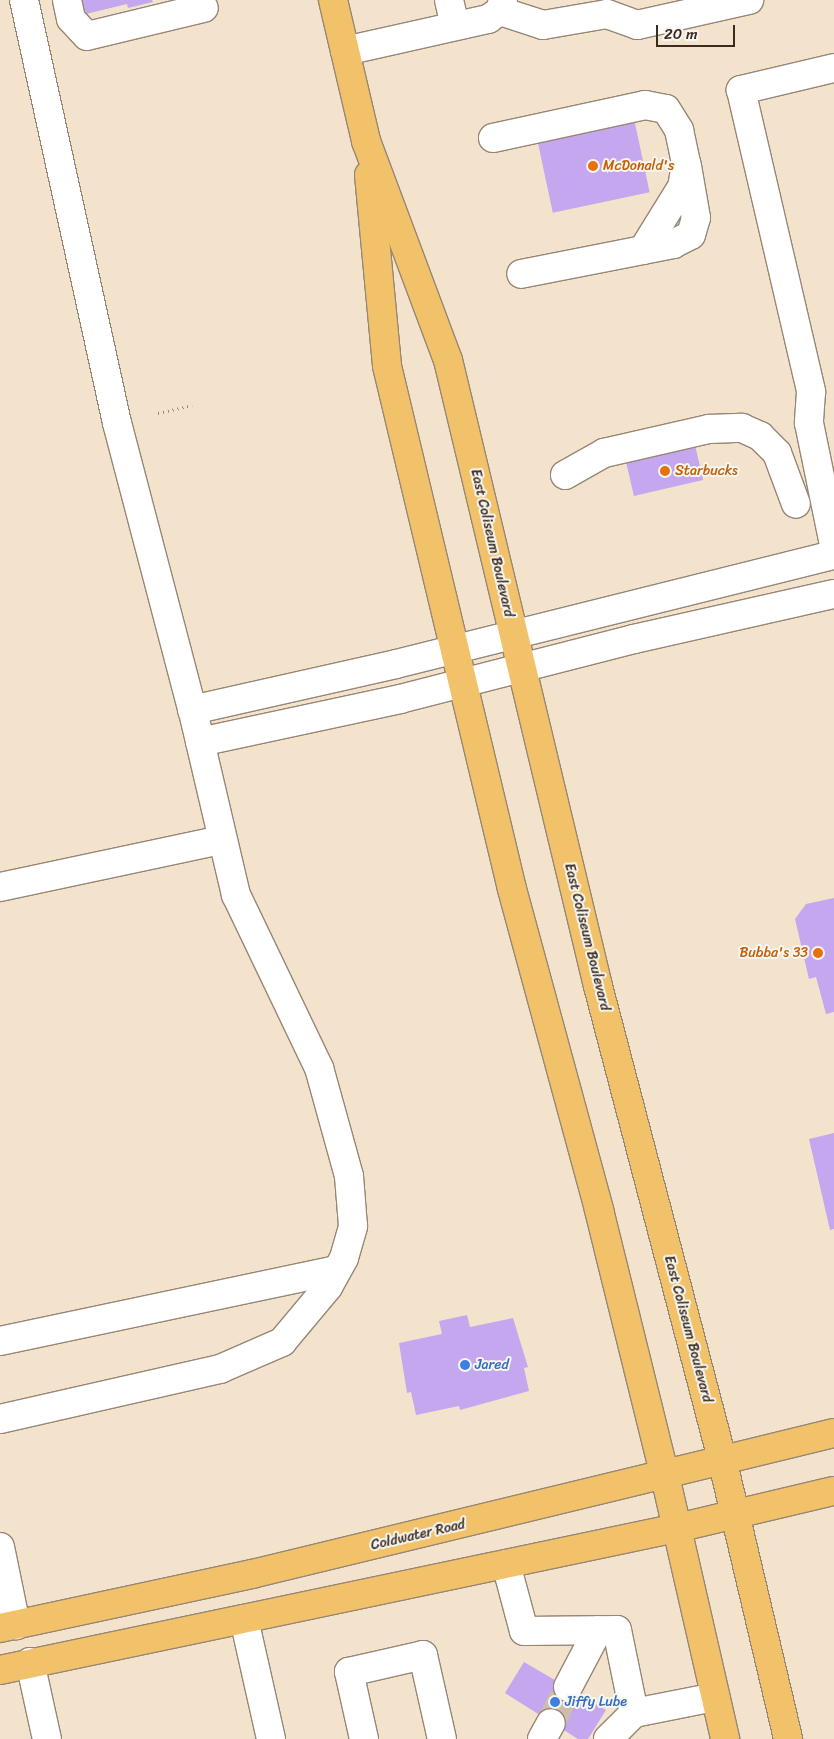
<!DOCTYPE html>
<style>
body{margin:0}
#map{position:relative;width:834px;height:1739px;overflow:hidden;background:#f3e3cc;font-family:Sriracha,sans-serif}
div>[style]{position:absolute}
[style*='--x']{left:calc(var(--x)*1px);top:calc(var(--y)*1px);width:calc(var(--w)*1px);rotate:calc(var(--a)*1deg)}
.building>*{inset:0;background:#c4a7ef;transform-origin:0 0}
.minor-tunnel>*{height:28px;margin-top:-14px;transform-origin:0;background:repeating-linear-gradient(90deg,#cebea9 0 28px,transparent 0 42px)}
.path>*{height:3px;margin-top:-1.5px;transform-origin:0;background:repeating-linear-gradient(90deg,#978675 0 1px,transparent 0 5px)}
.roads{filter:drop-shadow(1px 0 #978675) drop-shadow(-1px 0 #978675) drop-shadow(0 1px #978675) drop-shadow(0 -1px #978675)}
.minor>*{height:28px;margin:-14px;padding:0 14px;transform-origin:14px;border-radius:14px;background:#fff}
.major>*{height:28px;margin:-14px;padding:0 14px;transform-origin:14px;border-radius:14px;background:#f2c26a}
.highway>*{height:28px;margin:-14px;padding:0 14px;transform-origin:14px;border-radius:14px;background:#f2c26a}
.dots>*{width:14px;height:14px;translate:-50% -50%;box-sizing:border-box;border:2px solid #f6f6f2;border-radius:50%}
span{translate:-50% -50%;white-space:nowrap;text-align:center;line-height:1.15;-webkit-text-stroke:4px #f6f6f2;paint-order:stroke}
.food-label{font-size:14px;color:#c56008}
.left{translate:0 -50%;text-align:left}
.right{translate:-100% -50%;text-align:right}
.street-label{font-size:14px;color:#3b2a1e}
.shop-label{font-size:14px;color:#366cbe}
.scale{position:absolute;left:656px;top:25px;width:79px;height:22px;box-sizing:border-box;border:2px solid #3b2a1e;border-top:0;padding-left:6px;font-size:15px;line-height:18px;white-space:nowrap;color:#3b2a1e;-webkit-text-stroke:4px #f6f6f2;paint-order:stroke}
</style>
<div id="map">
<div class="building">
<div style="clip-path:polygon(80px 0,152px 0,153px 2px,128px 8px,127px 4px,86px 14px,85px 10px,82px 11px)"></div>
<div style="left:633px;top:114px;width:80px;height:99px;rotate:78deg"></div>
<div style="left:695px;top:445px;width:36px;height:71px;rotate:77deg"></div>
<div style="clip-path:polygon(834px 898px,834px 1012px,826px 1014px,816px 977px,809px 979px,795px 919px,806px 904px)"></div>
<div style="clip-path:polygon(834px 1133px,834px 1229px,830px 1230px,809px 1139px)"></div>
<div style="clip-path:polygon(467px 1315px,470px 1327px,513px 1318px,528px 1367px,524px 1368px,529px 1391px,460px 1410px,459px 1406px,416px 1415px,411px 1392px,407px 1393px,399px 1343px,442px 1334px,439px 1321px)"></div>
<div style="clip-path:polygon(524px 1662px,606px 1710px,588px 1739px,578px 1739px,505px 1693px)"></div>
</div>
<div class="minor-tunnel">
<div style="--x:551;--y:1723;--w:40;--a:-65"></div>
</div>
<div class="path">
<div style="--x:158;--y:413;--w:35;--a:-13"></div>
</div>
<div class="roads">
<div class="minor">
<div style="--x:67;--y:0;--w:19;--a:78"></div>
<div style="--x:71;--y:19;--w:23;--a:47"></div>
<div style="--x:87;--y:36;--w:120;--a:-13.5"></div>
<div style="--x:449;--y:0;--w:26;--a:77"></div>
<div style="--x:500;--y:11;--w:45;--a:18"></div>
<div style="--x:543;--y:25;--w:65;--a:-9.8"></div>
<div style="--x:607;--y:14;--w:32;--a:20"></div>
<div style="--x:637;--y:25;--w:115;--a:-12.6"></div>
<div style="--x:345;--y:51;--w:147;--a:-12.6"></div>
<div style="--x:488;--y:19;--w:14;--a:-34"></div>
<div style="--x:500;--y:11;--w:11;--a:-75"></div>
<div style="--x:834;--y:68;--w:96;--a:166.7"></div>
<div style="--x:741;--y:90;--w:310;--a:76.9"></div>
<div style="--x:811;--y:392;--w:31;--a:94"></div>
<div style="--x:809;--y:423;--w:125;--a:78.4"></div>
<div style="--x:493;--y:138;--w:156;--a:-12.2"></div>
<div style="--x:645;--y:105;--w:21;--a:11"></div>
<div style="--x:666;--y:109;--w:25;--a:58"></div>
<div style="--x:679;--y:130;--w:34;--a:78"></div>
<div style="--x:686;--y:163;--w:24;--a:99"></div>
<div style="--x:682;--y:187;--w:74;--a:121.8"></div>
<div style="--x:643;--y:250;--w:124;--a:168.9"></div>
<div style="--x:643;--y:250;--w:31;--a:-11"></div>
<div style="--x:673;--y:244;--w:20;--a:-27"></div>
<div style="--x:691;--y:235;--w:18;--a:-74"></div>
<div style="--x:696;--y:218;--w:53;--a:-99.8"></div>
<div style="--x:565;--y:475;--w:45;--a:-29.4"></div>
<div style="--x:604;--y:453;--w:108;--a:-12.9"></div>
<div style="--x:709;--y:429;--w:33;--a:-2"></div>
<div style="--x:742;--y:428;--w:20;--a:24"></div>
<div style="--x:760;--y:436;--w:24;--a:45"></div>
<div style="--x:777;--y:453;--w:54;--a:69.6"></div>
<div style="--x:192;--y:710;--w:209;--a:-12.7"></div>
<div style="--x:396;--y:664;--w:451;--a:-14"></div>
<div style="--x:200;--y:742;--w:205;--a:-12.1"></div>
<div style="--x:400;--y:699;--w:242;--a:-14.4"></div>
<div style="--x:634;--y:639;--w:205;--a:-12.7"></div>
<div style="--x:0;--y:887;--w:227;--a:-12"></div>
<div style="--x:0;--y:1341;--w:344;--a:-11.9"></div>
<div style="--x:0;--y:1419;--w:226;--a:-12.8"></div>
<div style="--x:220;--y:1369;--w:68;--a:-23.5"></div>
<div style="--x:282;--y:1342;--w:72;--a:-50.1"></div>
<div style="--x:328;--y:1287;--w:33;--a:-61"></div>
<div style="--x:344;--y:1258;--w:33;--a:-74"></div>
<div style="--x:353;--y:1226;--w:50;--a:-94.6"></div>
<div style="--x:349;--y:1176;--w:112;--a:-105.5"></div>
<div style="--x:319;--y:1068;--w:192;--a:-115.6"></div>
<div style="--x:236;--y:895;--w:176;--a:-103.2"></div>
<div style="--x:196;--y:724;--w:311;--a:-104.7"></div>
<div style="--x:117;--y:423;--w:433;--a:-102.4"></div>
<div style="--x:0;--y:1547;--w:80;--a:78.4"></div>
<div style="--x:506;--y:1564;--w:69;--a:75"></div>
<div style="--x:524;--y:1631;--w:93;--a:-0.6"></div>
<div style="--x:617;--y:1630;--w:85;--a:78.4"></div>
<div style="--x:634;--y:1713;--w:83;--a:-11.2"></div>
<div style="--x:244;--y:1619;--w:123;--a:77.3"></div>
<div style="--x:30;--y:1662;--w:79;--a:77.6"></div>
<div style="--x:568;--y:1687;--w:64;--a:-62.2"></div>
<div style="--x:364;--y:1739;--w:69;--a:-102.6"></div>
<div style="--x:349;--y:1672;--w:76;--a:-12.9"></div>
<div style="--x:423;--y:1655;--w:86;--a:77.3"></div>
<div style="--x:542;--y:1739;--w:18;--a:-61"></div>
<div style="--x:608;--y:1739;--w:37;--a:-45"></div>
</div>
<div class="major">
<div style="--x:0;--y:1628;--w:258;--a:-12.1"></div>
<div style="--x:252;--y:1574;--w:599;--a:-13.62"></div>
<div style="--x:0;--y:1670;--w:692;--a:-11.85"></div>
<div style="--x:677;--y:1528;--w:161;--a:-13.3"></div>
</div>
<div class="highway">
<div style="--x:333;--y:0;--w:145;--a:76.8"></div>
<div style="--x:366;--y:141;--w:234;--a:69.5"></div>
<div style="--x:448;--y:360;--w:644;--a:76.53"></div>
<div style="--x:598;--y:986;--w:489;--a:75.3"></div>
<div style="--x:722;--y:1459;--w:288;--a:76.7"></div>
<div style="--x:369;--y:175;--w:192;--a:84.6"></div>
<div style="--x:387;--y:366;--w:538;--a:76.56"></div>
<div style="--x:512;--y:889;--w:333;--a:74.8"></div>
<div style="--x:599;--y:1210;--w:274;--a:76.1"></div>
<div style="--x:665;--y:1476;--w:270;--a:77.1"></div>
</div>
</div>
<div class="dots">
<div style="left:593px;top:166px;background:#e8710a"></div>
<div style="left:665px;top:471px;background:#e8710a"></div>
<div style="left:818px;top:953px;background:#e8710a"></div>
<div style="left:465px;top:1365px;background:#3f7fe0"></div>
<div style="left:555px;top:1702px;background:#3f7fe0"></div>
</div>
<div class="food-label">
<span class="left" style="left:603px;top:166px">McDonald's</span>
<span class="left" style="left:675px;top:471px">Starbucks</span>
<span class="right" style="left:808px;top:953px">Bubba's 33</span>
</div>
<div class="street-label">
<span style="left:492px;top:543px;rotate:77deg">East Coliseum Boulevard</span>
<span style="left:587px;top:937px;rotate:76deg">East Coliseum Boulevard</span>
<span style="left:688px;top:1329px;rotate:75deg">East Coliseum Boulevard</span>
<span style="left:418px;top:1535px;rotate:-13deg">Coldwater Road</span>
</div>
<div class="shop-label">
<span class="left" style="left:475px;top:1365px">Jared</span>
<span class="left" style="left:565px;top:1702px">Jiffy Lube</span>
</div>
<div class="scale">20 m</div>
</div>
